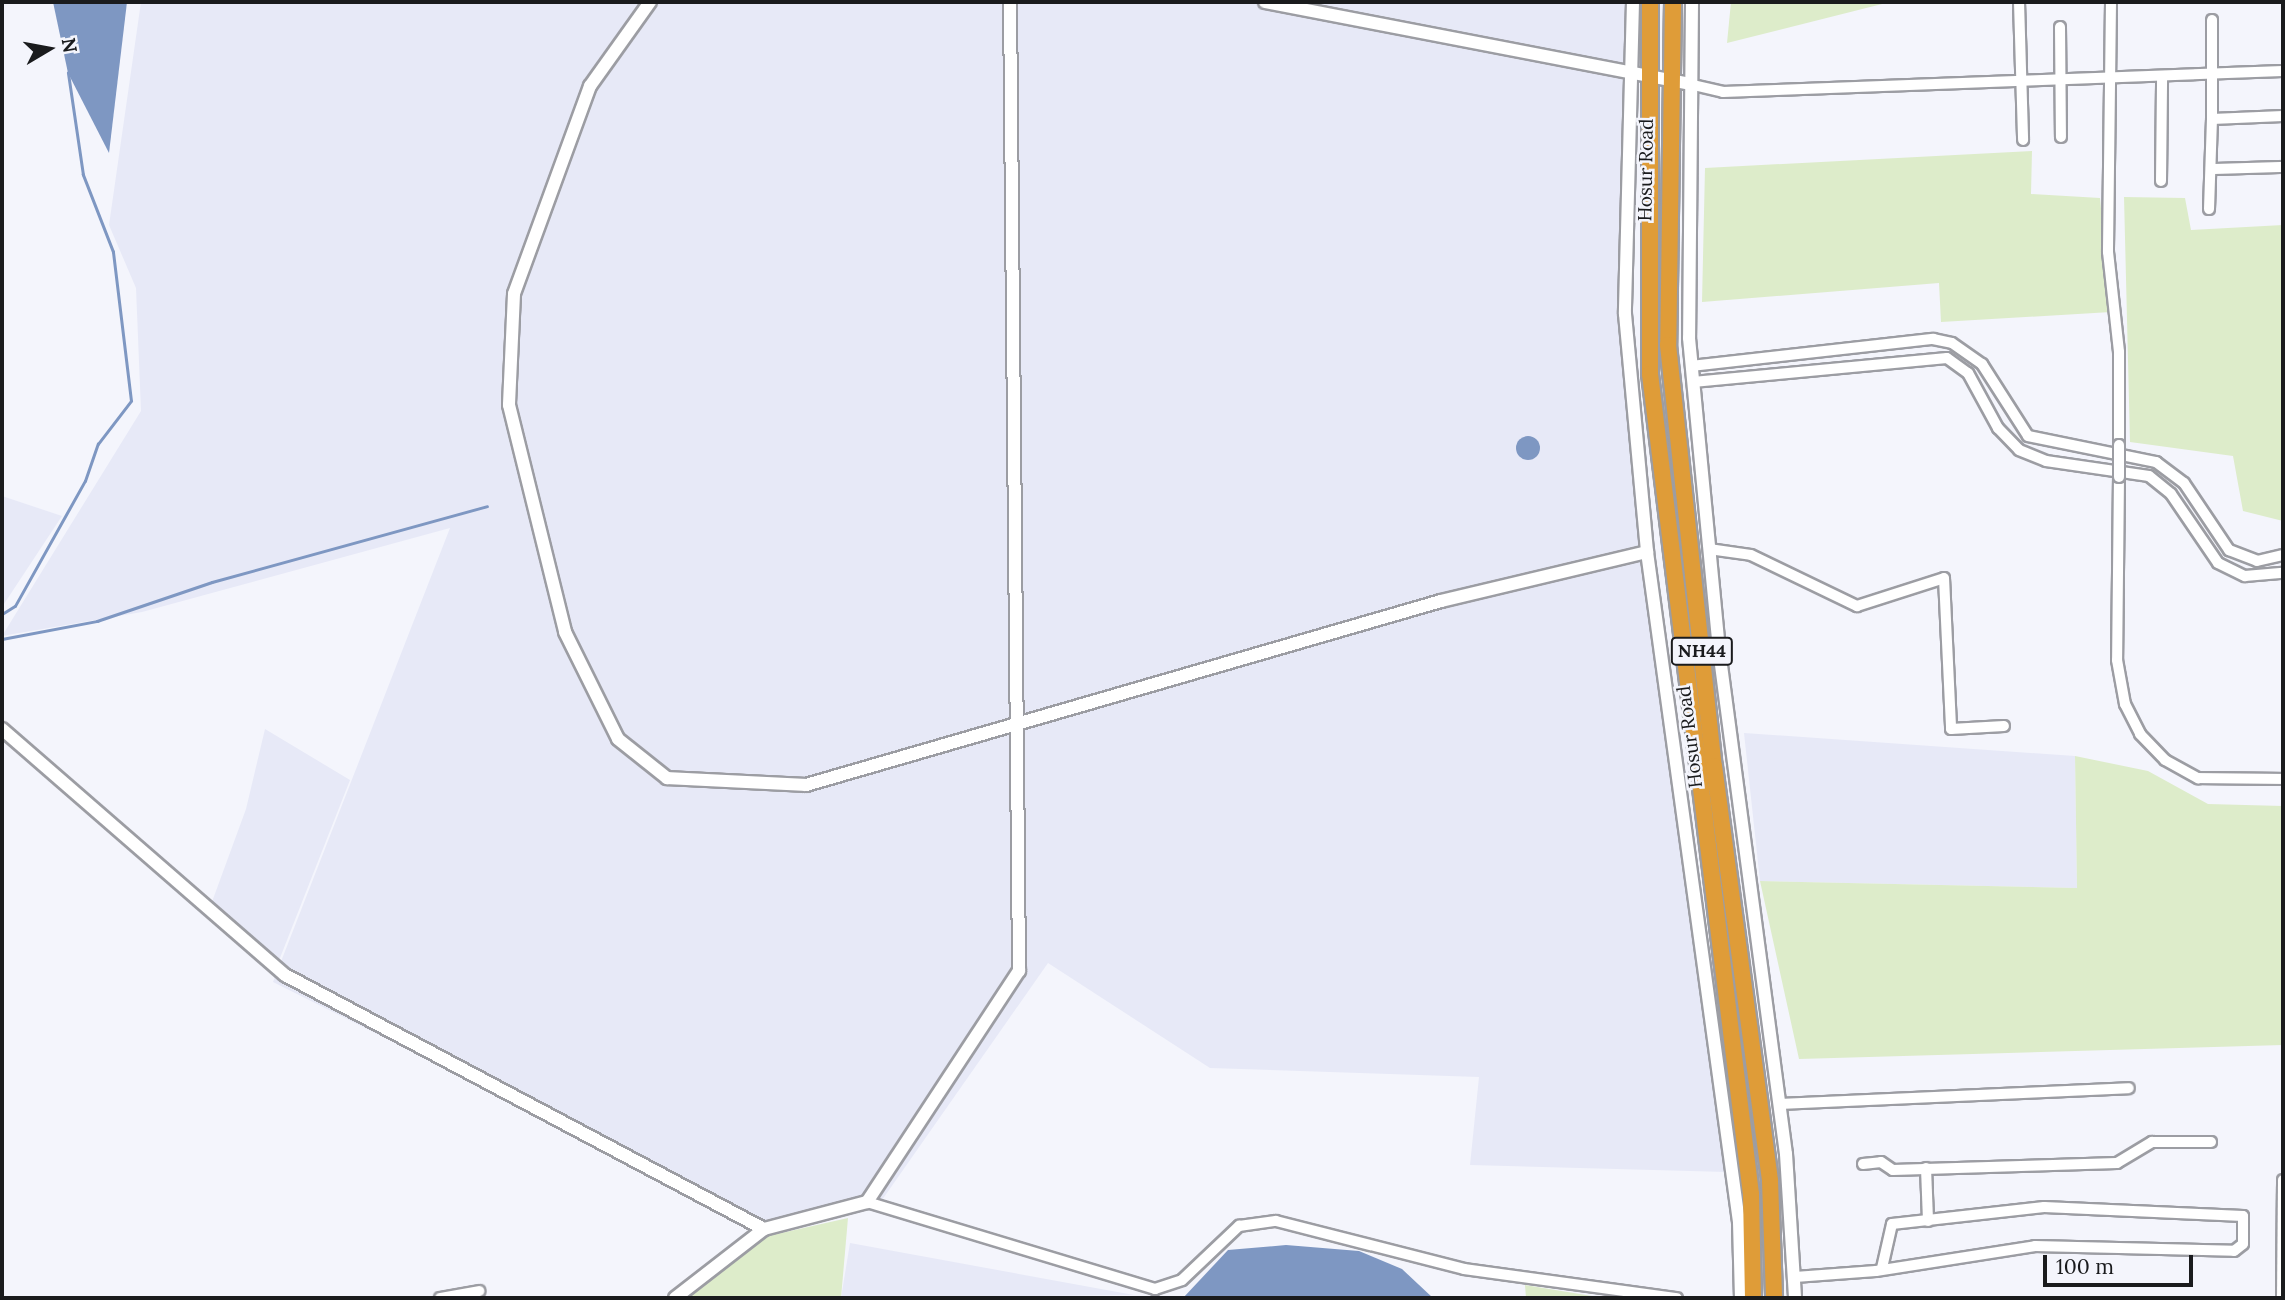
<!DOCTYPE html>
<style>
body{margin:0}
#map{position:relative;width:2285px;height:1300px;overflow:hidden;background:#f4f5fc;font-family:Lora,serif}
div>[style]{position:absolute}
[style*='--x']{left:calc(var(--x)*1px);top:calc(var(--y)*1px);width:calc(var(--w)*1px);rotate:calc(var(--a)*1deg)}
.built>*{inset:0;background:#e7e9f7}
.green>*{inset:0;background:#ddecca}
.water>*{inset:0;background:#7e97c2}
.round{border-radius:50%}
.stream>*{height:2.5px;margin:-1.25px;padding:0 1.25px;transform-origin:1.25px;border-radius:1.25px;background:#7e97c2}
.roads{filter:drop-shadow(2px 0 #9c9da3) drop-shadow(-2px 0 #9c9da3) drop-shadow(0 2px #9c9da3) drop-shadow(0 -2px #9c9da3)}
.minor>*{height:10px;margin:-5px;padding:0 5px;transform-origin:5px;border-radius:5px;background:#fff}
.tertiary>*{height:12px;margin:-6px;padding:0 6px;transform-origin:6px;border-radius:6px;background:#fff}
.trunk>*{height:16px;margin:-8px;padding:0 8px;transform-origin:8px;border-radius:8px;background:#df9c38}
.bridges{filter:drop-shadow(2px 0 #9c9da3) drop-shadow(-2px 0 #9c9da3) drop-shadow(0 2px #9c9da3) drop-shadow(0 -2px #9c9da3)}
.minor-bridge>*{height:10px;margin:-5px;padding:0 5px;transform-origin:5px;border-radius:5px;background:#fff}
span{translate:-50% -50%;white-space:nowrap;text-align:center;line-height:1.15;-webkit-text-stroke:5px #f4f5fc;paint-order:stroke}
.shield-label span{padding:2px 5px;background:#f4f5fc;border:2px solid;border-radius:5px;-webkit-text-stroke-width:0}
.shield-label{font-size:18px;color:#1a1b1d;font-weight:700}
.street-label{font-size:19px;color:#1a1b1d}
.frame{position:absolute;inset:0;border:4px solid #1a1b1d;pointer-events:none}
.north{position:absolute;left:14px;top:14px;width:70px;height:70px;-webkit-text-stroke:5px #f4f5fc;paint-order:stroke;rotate:80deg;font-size:19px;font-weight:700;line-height:28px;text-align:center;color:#1a1b1d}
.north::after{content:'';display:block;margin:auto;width:24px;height:32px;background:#1a1b1d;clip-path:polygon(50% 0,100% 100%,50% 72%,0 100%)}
.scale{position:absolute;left:2043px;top:1255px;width:150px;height:32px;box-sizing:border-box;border:4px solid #1a1b1d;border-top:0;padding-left:9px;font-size:21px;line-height:24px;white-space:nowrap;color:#1a1b1d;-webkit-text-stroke:5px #f4f5fc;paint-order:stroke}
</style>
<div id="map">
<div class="built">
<div style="clip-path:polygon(141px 2px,1625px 2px,1622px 315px,1727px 1172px,1470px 1165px,1479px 1077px,1210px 1068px,1048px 963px,882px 1200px,761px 1226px,273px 982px,450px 528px,142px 612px,2px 636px,141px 411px,136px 288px,109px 225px)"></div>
<div style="clip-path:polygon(2px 496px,62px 516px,2px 607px)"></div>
<div style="clip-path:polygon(265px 729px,350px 780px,278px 963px,209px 910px,246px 809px)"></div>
<div style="clip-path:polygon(1744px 733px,2075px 756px,2077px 888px,1760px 881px)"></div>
<div style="clip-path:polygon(850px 1243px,1134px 1295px,841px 1298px)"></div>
</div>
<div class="green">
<div style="clip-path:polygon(1731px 2px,1890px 2px,1727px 43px)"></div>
<div style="clip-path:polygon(2032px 151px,2031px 194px,2100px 198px,2111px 312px,1941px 322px,1939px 283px,1702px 302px,1705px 168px)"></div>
<div style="clip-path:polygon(2124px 197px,2185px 198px,2191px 230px,2283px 225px,2283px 521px,2243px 511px,2233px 456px,2130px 442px)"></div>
<div style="clip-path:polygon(2075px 756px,2148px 771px,2208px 804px,2283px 806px,2283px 1045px,1799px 1059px,1760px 881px,2077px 888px)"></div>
<div style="clip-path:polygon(848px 1218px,841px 1298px,687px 1298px,768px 1236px)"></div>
<div style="clip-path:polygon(1525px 1285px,1604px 1298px,1526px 1298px)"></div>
</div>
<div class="water">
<div style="clip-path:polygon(53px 2px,127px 2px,109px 153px,68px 73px)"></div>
<div class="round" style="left:1516px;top:436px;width:24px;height:24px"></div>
<div style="clip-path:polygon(1286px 1245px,1359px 1251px,1402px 1269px,1433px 1298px,1183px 1298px,1228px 1250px)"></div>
</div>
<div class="stream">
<div style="--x:2;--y:614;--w:15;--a:-32"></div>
<div style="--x:15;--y:606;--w:143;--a:-60.8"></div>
<div style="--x:85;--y:481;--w:39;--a:-71"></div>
<div style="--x:98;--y:444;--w:54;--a:-52.5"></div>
<div style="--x:131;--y:401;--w:150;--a:-96.9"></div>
<div style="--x:113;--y:252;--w:83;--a:-111.3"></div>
<div style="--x:83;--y:175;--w:103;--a:-98.4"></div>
<div style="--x:2;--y:639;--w:97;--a:-10.7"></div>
<div style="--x:97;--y:621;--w:121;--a:-18.7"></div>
<div style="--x:212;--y:582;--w:285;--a:-15.4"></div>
</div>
<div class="roads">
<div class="minor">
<div style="--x:2019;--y:2;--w:138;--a:88.3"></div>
<div style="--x:2111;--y:3;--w:249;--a:90.7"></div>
<div style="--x:2108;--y:252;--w:101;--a:83.7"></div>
<div style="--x:2119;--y:352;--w:93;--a:90"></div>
<div style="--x:2212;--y:20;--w:99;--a:90"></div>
<div style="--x:2060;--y:27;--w:110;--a:89.5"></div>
<div style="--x:1689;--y:84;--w:35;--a:13"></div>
<div style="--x:1723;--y:92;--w:560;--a:-2.15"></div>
<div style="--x:2211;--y:169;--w:72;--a:-1.6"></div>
<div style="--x:2161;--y:181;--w:104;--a:-89.4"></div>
<div style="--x:2209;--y:209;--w:90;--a:-88.1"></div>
<div style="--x:2212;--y:119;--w:71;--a:-2.4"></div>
<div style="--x:1691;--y:366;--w:244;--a:-6.4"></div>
<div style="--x:1933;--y:339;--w:19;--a:12"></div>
<div style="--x:1952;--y:343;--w:37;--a:35"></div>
<div style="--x:1982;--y:364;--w:85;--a:57.4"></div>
<div style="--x:2028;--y:436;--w:131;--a:11.5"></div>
<div style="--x:2156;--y:462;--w:35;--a:37"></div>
<div style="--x:2184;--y:483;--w:81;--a:56.1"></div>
<div style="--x:2229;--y:550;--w:30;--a:21"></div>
<div style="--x:2257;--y:561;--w:27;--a:-13"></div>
<div style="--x:1693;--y:382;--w:255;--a:-5.4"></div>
<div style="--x:1947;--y:358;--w:26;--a:36"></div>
<div style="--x:1968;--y:373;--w:63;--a:61.4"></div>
<div style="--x:1998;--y:428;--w:30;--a:46"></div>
<div style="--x:2019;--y:450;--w:29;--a:22"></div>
<div style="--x:2046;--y:461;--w:104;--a:8.3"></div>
<div style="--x:2149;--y:476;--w:28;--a:39"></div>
<div style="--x:2171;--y:494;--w:83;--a:55.7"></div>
<div style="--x:2218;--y:563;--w:30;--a:26"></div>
<div style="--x:2245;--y:576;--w:38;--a:-5"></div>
<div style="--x:2119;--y:477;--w:183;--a:90.6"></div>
<div style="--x:2117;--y:660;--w:45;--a:79.7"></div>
<div style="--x:2125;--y:704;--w:34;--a:63"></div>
<div style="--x:2140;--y:734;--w:36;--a:46"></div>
<div style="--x:2165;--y:760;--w:38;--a:29"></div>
<div style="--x:2198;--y:778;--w:85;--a:0.7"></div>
<div style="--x:1709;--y:549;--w:42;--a:8.1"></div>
<div style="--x:1751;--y:555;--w:118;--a:25.7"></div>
<div style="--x:1857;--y:606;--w:91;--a:-17.8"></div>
<div style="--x:1944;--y:578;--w:151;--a:87.3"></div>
<div style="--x:1951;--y:729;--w:53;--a:-3.2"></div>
<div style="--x:1779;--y:1104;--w:350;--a:-2.6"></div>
<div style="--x:1863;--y:1164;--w:18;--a:-6"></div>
<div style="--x:1881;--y:1162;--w:14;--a:34"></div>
<div style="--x:1893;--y:1170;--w:224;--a:-1.8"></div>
<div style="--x:2117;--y:1163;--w:41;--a:-31"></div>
<div style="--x:2152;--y:1142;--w:59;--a:0"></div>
<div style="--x:1926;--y:1168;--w:53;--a:87.8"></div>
<div style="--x:867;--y:1202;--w:301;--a:16.8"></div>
<div style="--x:1155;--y:1289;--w:28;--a:-18"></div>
<div style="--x:1182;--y:1280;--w:79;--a:-43.5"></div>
<div style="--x:1239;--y:1226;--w:37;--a:-8"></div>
<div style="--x:1276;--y:1221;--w:194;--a:14.3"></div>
<div style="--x:1464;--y:1269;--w:215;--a:7.8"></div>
<div style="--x:1795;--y:1277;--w:81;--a:-4.2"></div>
<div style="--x:1876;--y:1271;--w:161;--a:-8.9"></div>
<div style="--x:2035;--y:1246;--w:199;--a:1.4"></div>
<div style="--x:2234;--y:1251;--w:11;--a:-38"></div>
<div style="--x:2243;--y:1244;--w:28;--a:-90"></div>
<div style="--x:2243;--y:1216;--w:199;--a:-177.4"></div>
<div style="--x:2044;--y:1207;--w:153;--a:173.6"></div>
<div style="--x:1892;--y:1224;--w:45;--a:102.8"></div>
<div style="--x:440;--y:1298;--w:40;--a:-10"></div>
<div style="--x:2282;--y:1298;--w:118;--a:-89.5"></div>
</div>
<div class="tertiary">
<div style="--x:650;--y:2;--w:103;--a:125.5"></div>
<div style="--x:590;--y:86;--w:221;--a:110.1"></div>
<div style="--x:514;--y:294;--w:111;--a:92.6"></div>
<div style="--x:509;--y:405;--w:234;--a:76.1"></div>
<div style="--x:565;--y:632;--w:119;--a:63.6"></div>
<div style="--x:618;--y:739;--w:63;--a:38.5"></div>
<div style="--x:667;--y:778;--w:139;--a:2.9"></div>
<div style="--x:806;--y:785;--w:661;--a:-16.16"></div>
<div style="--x:1441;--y:601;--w:212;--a:-13.4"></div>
<div style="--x:1265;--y:2;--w:432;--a:10.9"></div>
<div style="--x:1633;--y:2;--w:312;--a:91.5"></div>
<div style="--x:1625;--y:314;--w:239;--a:84.7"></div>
<div style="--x:1647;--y:552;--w:676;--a:82.18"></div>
<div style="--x:1739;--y:1222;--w:76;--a:88.5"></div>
<div style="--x:1692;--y:2;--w:336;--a:90.5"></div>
<div style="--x:1689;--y:338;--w:313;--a:84.5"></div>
<div style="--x:1719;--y:650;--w:508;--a:82.43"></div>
<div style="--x:1786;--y:1154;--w:144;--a:86.4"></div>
<div style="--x:2;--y:729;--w:375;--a:41"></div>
<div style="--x:285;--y:975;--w:542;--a:27.94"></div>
<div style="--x:764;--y:1229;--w:106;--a:-14.7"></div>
<div style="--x:867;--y:1202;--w:277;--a:-56.7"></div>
<div style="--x:1019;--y:971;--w:969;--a:-90.53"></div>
<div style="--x:675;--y:1298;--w:113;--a:-37.8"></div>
</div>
<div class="trunk">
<div style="--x:1650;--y:2;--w:372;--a:90"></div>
<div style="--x:1650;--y:374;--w:826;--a:82.98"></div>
<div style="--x:1751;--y:1194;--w:104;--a:88.9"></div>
<div style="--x:1673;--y:2;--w:343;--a:90.8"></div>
<div style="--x:1668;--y:345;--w:424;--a:83.8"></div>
<div style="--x:1714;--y:766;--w:419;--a:82.3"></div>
<div style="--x:1770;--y:1181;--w:117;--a:88"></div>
</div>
</div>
<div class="bridges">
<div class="minor-bridge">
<div style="--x:2119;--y:445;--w:32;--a:90"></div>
</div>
</div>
<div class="shield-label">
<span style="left:1702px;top:651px">NH44</span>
</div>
<div class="street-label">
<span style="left:1646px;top:170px;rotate:-89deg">Hosur Road</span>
<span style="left:1690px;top:737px;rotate:-97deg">Hosur Road</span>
</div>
<div class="frame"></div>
<div class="north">N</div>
<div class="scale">100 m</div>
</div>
